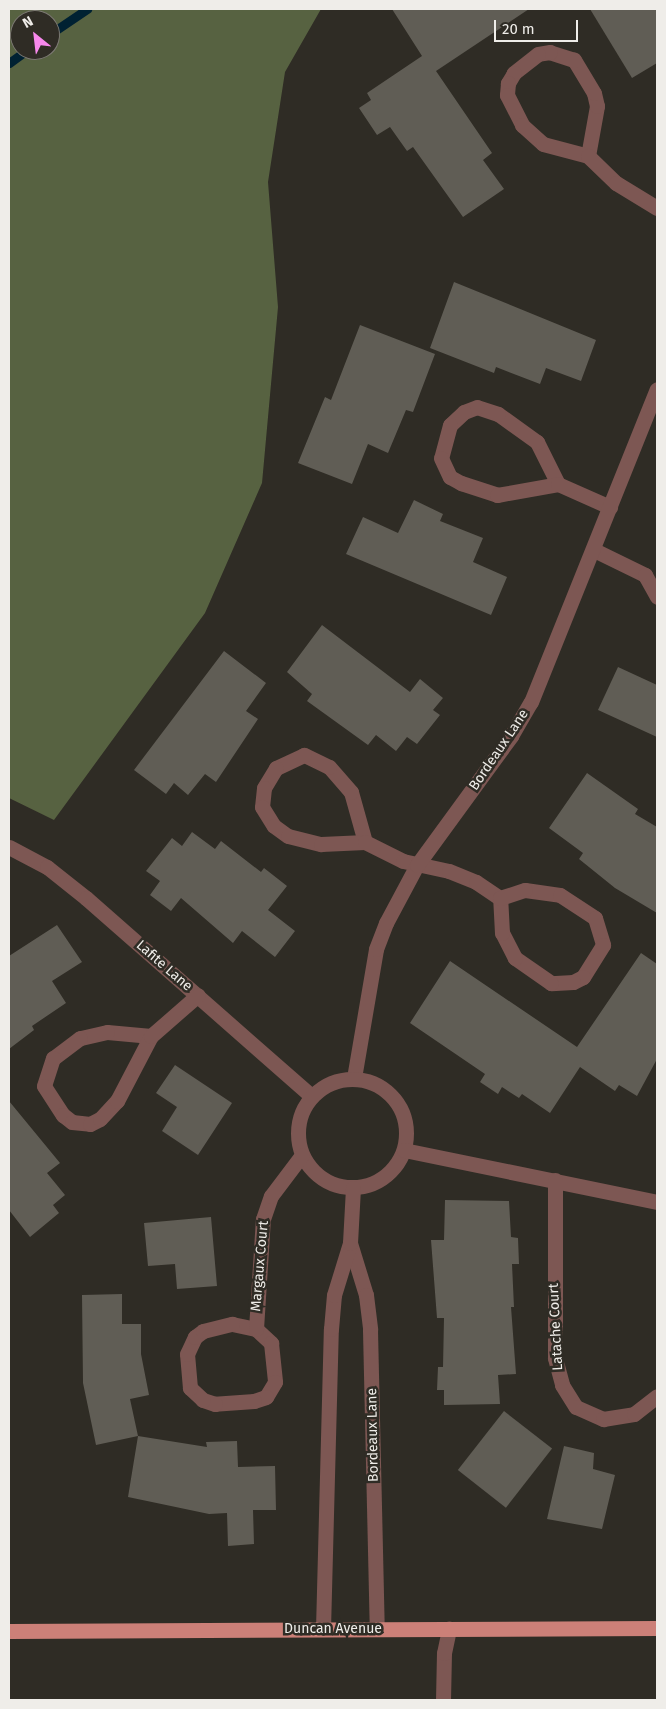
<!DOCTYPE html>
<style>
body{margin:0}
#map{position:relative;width:666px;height:1709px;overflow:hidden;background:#2f2c25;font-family:"Fira Sans",sans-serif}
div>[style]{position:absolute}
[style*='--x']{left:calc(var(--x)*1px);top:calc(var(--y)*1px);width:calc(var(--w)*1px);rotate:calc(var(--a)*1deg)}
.forest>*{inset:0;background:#576241}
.stream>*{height:9px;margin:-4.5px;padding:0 4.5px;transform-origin:4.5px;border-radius:4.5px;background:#002132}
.building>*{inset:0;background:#605d55;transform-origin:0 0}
.street>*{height:15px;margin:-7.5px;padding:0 7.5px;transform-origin:7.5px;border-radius:7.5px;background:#7d5753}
.street>.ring{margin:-7.5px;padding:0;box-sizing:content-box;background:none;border:15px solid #7d5753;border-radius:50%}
.primary>*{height:15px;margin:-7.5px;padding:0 7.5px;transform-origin:7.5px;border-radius:7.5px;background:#cc8078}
span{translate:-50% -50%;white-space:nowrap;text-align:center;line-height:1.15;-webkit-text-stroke:5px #2f2c25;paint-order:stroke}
.street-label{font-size:14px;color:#efede9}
.frame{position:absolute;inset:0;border:10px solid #efede9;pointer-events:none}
.north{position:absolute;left:10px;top:10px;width:50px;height:50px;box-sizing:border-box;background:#2f2c25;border:1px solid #7c7973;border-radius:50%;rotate:331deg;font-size:14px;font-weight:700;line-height:20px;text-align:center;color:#efede9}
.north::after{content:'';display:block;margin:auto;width:18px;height:22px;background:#f788ec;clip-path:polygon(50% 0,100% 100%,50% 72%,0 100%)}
.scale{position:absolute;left:494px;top:20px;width:84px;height:22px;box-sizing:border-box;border:2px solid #efede9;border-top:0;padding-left:6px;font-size:15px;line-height:18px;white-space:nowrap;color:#efede9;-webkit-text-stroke:4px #2f2c25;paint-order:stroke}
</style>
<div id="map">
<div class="forest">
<div style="clip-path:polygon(evenodd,9px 9px,321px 9px,285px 72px,268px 182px,278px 307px,262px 483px,205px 613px,54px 820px,9px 798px,9px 9px,20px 20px,50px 20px,50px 50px,20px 50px,20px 20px)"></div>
</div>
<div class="stream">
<div style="--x:50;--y:34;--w:45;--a:-34"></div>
<div style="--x:9;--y:63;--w:22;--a:-36"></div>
</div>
<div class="building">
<div style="clip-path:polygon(392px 9px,529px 9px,436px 71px,492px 153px,483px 160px,504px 189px,463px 217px,413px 147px,407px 151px,390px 127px,377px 135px,359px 108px,371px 100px,367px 93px,422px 56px)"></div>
<div style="clip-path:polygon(590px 9px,657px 9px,657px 63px,632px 78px)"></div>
<div style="clip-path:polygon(454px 282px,596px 340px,581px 381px,546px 368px,540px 384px,496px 367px,494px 373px,430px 348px)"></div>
<div style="clip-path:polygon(360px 325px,435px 354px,413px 412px,406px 410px,388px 453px,368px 444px,352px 484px,298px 463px,325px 397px,331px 400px)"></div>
<div style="clip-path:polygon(414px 500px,443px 514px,440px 521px,483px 538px,473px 562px,507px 577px,491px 615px,346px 554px,363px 517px,398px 533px)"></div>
<div style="clip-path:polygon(322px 625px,410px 692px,420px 679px,443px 698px,433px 710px,440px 715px,417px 744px,407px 737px,396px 751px,376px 735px,368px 745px,307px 701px,312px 694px,287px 672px)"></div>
<div style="clip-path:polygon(224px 651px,266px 683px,246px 711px,258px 719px,216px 782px,205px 774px,188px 795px,174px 783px,166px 794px,134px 770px)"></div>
<div style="clip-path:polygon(618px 667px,657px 685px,657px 737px,598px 710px)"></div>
<div style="clip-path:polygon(587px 773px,638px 809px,635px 814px,657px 827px,657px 913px,615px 888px,579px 859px,583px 853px,549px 828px)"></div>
<div style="clip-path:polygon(192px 832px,215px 849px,221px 841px,261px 872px,264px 868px,287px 886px,268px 910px,295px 931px,275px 957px,242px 931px,233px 943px,181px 898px,171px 911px,150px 895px,160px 881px,146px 871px,172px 838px,182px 846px)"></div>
<div style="clip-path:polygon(57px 925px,82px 962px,52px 981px,66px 1003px,32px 1026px,34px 1030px,9px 1049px,9px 956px)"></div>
<div style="clip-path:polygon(641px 953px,657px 964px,657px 1059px,637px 1096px,619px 1085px,615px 1091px,580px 1067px,550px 1113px,522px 1094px,519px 1098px,502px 1087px,498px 1094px,480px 1082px,485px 1074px,410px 1023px,450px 961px,577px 1047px)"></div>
<div style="clip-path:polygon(175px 1065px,232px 1103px,198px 1155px,162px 1131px,177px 1107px,156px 1093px)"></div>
<div style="clip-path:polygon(9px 1101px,60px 1163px,47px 1173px,65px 1195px,53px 1205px,59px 1213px,30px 1237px,9px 1210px)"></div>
<div style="clip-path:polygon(445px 1200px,509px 1201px,511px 1237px,518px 1238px,519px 1264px,512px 1264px,514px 1307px,511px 1307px,516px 1374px,498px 1375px,500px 1404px,444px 1405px,444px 1390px,437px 1390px,438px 1367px,443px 1367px,444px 1318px,437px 1318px,431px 1240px,444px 1240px)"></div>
<div style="clip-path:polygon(211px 1217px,217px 1286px,177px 1289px,175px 1264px,148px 1266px,144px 1223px)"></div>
<div style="clip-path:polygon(122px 1294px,122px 1324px,141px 1324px,141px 1354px,149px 1395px,130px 1399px,138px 1436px,96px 1445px,83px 1383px,82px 1295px)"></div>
<div style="left:504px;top:1411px;width:61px;height:75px;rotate:38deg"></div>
<div style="clip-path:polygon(138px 1436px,207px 1447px,206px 1442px,237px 1441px,238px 1467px,275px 1466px,276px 1510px,253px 1510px,254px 1544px,228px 1546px,227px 1513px,209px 1514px,128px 1497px)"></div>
<div style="clip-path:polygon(564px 1446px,594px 1453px,593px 1469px,615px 1475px,602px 1529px,547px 1519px)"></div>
</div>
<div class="street">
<div style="--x:588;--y:156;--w:51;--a:-79.8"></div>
<div style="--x:597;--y:106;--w:13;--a:-103"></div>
<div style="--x:594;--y:93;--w:39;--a:-121"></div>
<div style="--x:574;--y:60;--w:25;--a:-162"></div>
<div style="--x:550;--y:52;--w:12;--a:171"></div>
<div style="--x:538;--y:54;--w:31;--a:142"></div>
<div style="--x:514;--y:73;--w:12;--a:121"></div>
<div style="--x:508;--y:83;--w:12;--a:95"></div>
<div style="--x:507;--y:95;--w:34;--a:63"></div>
<div style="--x:522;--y:125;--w:28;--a:42"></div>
<div style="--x:543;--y:144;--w:47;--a:14.9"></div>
<div style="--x:588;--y:156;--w:39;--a:44"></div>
<div style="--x:616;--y:183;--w:48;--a:31.4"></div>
<div style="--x:558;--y:484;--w:47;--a:-116.6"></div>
<div style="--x:537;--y:442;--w:48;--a:-144.3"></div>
<div style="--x:498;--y:414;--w:22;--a:-162"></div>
<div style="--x:477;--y:407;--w:14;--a:159"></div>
<div style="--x:464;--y:412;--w:19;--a:137"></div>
<div style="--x:450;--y:425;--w:34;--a:105"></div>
<div style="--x:441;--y:458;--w:21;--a:65"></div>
<div style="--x:450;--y:477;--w:13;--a:29"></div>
<div style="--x:461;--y:483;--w:38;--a:18"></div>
<div style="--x:497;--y:495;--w:62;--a:-10.2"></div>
<div style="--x:558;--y:484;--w:57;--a:23.9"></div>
<div style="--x:594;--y:550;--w:57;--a:26.1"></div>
<div style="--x:645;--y:575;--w:25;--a:61"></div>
<div style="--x:365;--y:842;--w:52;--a:-105.6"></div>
<div style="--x:351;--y:792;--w:33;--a:-131"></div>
<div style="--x:329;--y:767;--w:28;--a:-154"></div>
<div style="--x:304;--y:755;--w:31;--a:155"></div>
<div style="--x:276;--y:768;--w:23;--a:121"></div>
<div style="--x:264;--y:788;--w:19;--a:96"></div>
<div style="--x:262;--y:807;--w:22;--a:58"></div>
<div style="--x:274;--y:826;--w:17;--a:36"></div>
<div style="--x:288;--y:836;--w:34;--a:14"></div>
<div style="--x:321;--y:844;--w:44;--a:-2.6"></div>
<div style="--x:365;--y:842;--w:42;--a:26.6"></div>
<div style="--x:403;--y:861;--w:47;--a:12.3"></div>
<div style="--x:449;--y:871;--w:29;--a:22"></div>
<div style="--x:476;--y:882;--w:29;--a:34"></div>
<div style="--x:9;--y:847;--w:43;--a:27.8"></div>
<div style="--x:47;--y:867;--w:50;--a:38.5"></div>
<div style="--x:86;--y:898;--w:300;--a:41.3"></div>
<div style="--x:525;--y:890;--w:35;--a:8"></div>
<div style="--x:560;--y:895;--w:42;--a:33.3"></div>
<div style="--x:595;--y:918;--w:28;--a:73"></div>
<div style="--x:603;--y:945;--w:38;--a:122"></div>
<div style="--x:583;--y:977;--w:11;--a:153"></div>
<div style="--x:573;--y:982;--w:22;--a:177"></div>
<div style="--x:551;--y:983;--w:44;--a:-145.2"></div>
<div style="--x:515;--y:958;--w:28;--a:-117"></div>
<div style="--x:502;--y:933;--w:35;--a:-93"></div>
<div style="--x:500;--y:898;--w:26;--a:-18"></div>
<div style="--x:151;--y:1036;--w:44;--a:-174.8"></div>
<div style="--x:107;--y:1032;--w:28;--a:167"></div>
<div style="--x:80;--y:1038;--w:34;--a:143"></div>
<div style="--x:53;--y:1058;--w:29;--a:108"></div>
<div style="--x:44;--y:1086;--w:35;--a:57"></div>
<div style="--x:63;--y:1115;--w:11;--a:38"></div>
<div style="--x:72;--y:1122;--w:18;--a:6"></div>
<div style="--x:90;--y:1124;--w:11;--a:-27"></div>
<div style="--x:100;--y:1119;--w:25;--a:-47"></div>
<div style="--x:117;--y:1101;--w:73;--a:-62.4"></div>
<div style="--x:151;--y:1036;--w:62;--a:-41.1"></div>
<div style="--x:354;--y:1078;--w:131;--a:-80.3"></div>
<div style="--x:376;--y:949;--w:28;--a:-69"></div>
<div style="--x:386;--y:923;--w:66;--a:-61.9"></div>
<div style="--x:417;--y:865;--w:160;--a:-53.9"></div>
<div style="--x:511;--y:736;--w:39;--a:-60"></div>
<div style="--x:531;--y:702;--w:337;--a:-68.1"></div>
<div class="ring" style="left:298px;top:1079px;width:93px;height:93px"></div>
<div style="--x:404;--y:1150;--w:258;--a:11.6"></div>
<div style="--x:555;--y:1180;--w:178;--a:90"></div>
<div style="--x:555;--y:1358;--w:28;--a:75"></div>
<div style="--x:562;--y:1385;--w:26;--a:58"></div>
<div style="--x:576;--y:1407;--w:30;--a:24"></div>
<div style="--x:603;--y:1419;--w:31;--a:-9"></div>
<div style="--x:634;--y:1414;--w:29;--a:-38"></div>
<div style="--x:350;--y:1243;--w:54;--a:72.9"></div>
<div style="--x:366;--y:1295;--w:35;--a:83"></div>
<div style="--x:370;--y:1330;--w:299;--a:88.7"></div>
<div style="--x:232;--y:1324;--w:25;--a:12"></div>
<div style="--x:256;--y:1329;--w:21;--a:43"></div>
<div style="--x:271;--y:1343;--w:39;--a:84"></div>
<div style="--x:275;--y:1382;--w:17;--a:121"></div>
<div style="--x:266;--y:1397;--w:13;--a:162"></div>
<div style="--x:254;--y:1401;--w:39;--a:176"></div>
<div style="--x:215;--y:1404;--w:13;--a:-162"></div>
<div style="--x:203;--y:1400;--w:18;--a:-137"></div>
<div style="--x:190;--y:1388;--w:34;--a:-95"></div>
<div style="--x:187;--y:1354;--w:19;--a:-65"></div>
<div style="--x:195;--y:1337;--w:10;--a:-37"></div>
<div style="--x:203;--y:1331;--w:30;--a:-14"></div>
<div style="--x:256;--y:1329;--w:110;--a:-86.4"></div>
<div style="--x:263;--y:1219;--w:24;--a:-71"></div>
<div style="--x:271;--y:1196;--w:51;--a:-52.9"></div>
<div style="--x:323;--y:1629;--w:300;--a:-88.5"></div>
<div style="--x:331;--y:1329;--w:34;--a:-85"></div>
<div style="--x:334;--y:1295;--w:54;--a:-72.9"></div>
<div style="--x:350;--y:1243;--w:55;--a:-86.9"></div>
<div style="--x:443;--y:1700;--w:47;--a:-88.8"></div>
<div style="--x:444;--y:1653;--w:25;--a:-78"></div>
</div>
<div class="primary">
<div style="--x:9;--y:1631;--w:648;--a:-0.27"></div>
</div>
<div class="street-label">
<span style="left:499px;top:750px;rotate:-56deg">Bordeaux Lane</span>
<span style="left:164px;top:966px;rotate:41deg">Lafite Lane</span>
<span style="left:260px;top:1266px;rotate:-85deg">Margaux Court</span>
<span style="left:556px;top:1327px;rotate:-93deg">Latache Court</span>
<span style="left:373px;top:1435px;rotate:-91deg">Bordeaux Lane</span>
<span style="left:333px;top:1629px">Duncan Avenue</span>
</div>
<div class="frame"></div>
<div class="north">N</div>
<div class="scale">20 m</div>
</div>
